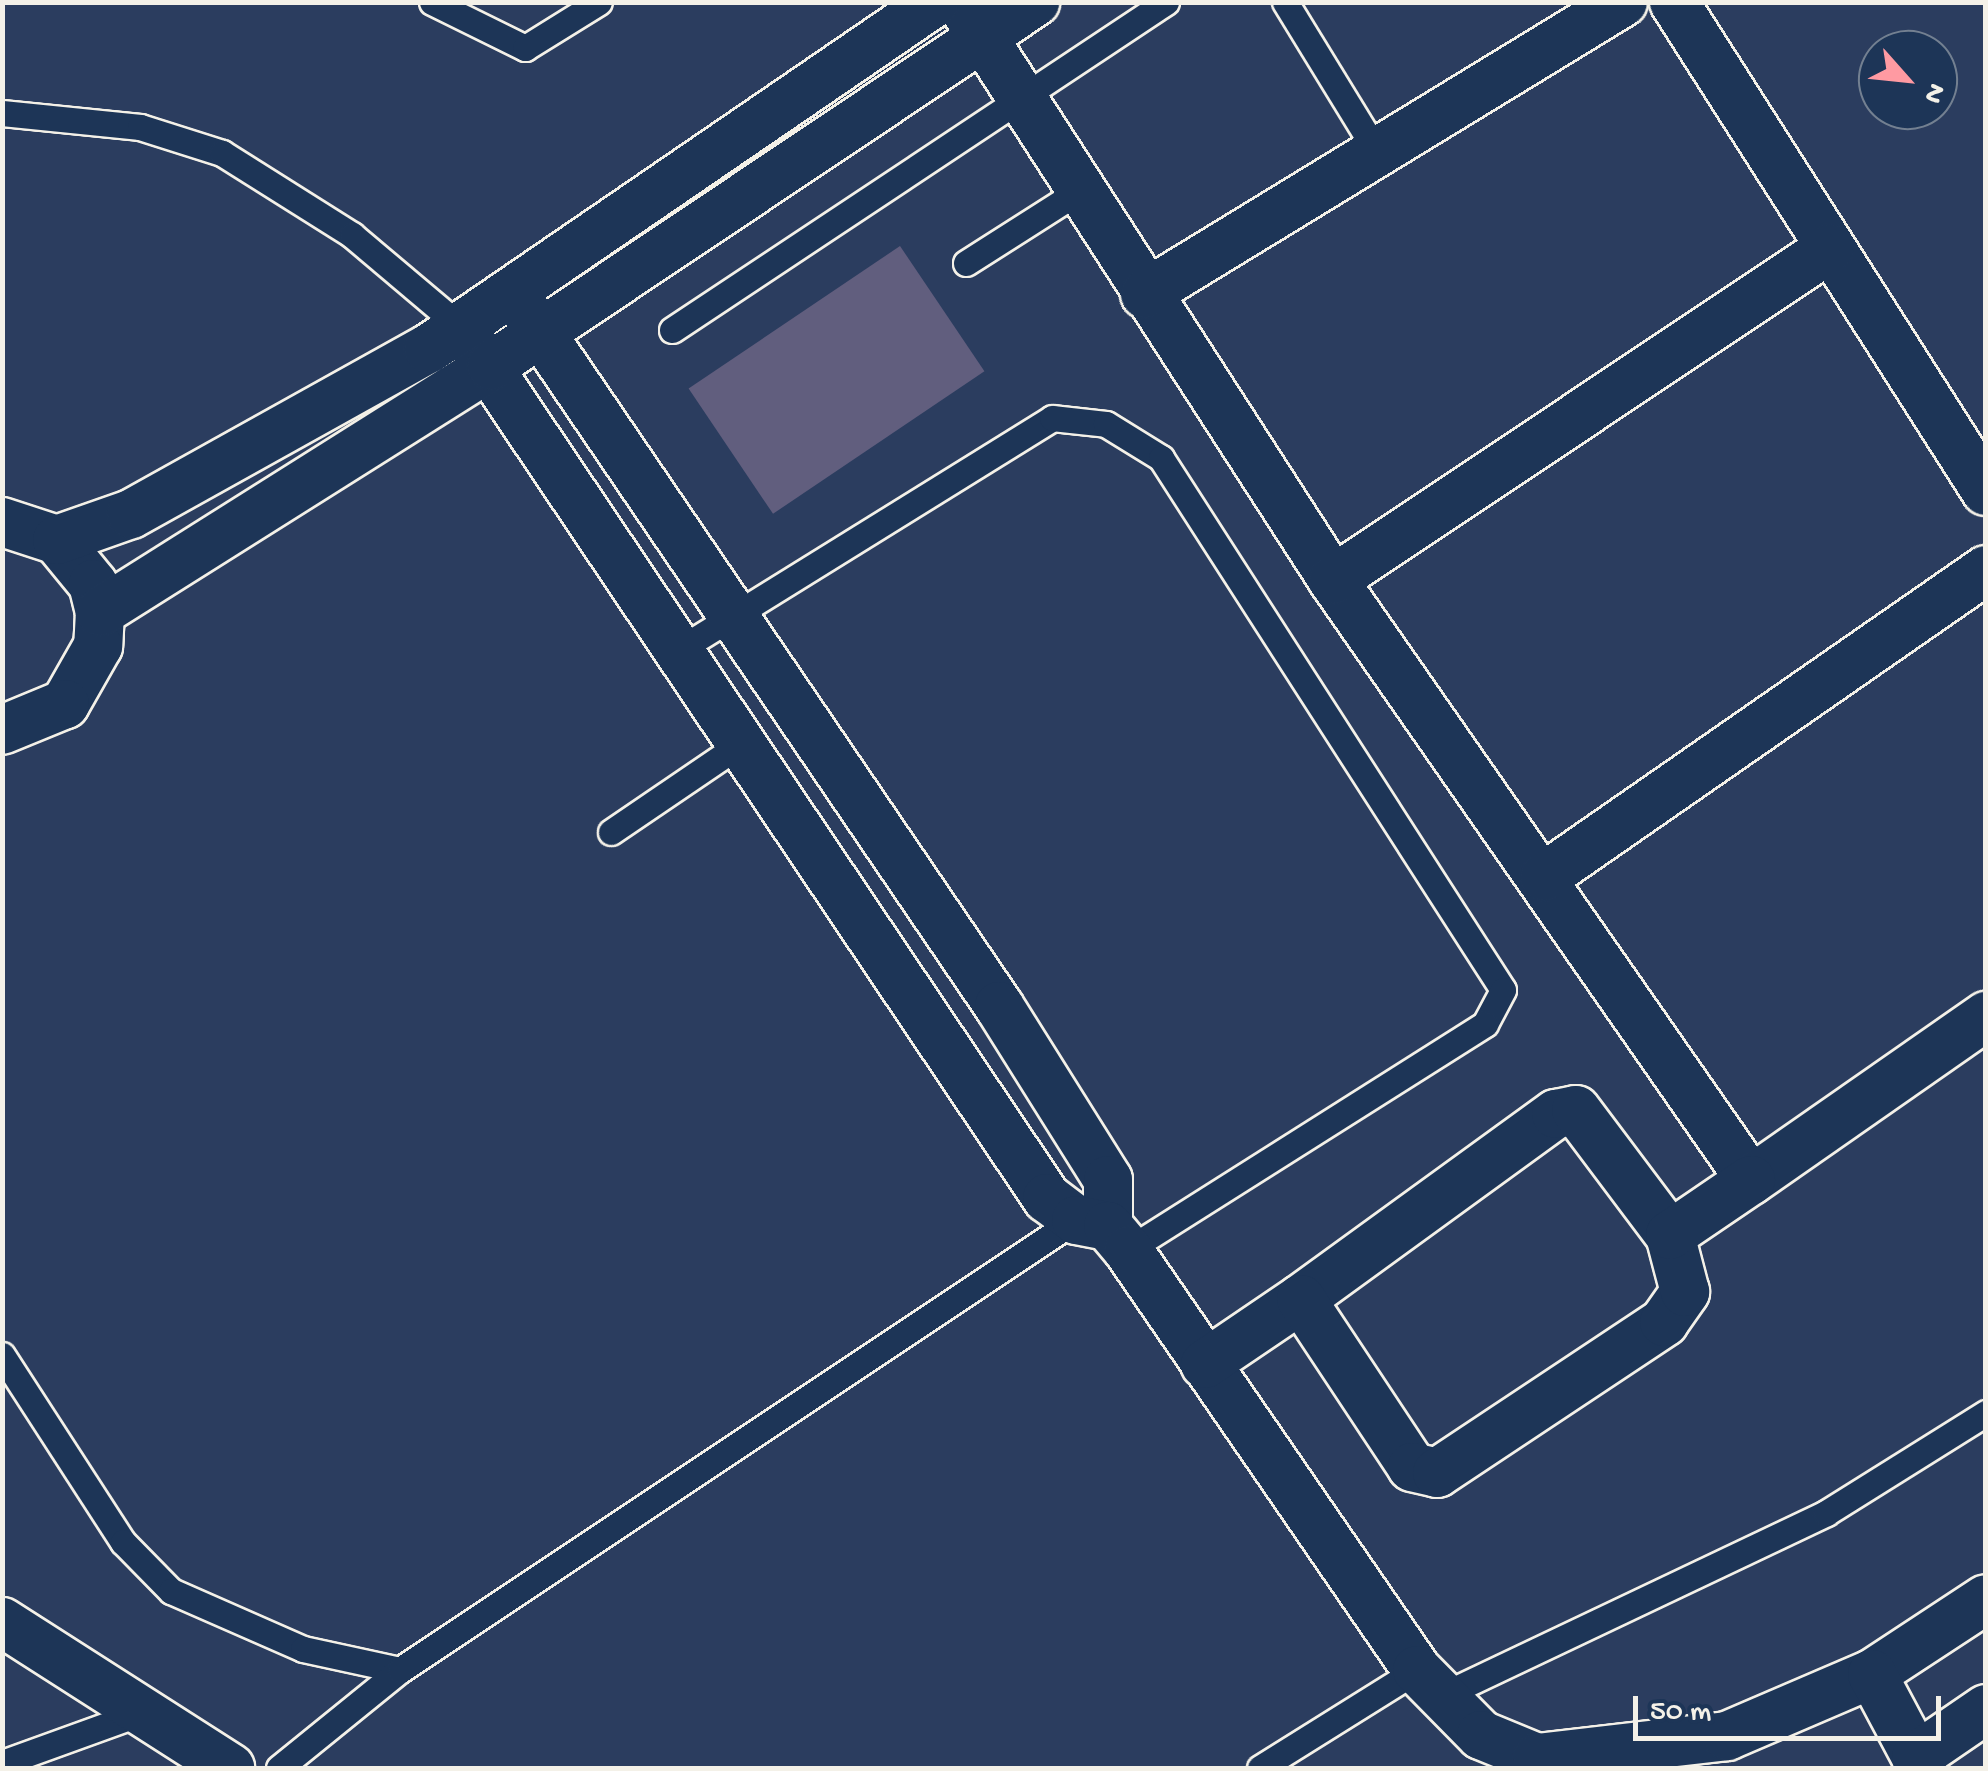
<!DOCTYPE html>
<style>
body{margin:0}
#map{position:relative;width:1988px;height:1771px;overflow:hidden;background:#2b3d5f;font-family:"Gochi Hand",sans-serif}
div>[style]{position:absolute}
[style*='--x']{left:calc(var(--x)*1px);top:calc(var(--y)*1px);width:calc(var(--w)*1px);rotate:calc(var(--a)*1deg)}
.building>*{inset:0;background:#615e7e;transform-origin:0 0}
.roads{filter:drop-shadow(2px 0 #f4f1e8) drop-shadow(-2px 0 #f4f1e8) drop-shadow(0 2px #f4f1e8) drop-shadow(0 -2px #f4f1e8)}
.lane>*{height:25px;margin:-12.5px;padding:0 12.5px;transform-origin:12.5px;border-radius:12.5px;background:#1d3557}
.street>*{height:48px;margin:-24px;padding:0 24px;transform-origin:24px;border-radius:24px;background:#1d3557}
span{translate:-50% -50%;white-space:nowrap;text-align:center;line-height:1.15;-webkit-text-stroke:10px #1d3557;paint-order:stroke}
.frame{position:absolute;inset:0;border:5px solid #f4f1e8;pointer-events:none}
.north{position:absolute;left:1858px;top:30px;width:100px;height:100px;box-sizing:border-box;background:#1d3557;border:2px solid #738091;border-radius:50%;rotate:117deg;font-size:28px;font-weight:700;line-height:40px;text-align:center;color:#f4f1e8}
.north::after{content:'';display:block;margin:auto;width:35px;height:45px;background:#ff9aa2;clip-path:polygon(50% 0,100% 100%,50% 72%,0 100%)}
.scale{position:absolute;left:1633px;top:1696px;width:308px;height:45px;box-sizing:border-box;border:5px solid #f4f1e8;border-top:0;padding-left:12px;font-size:30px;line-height:35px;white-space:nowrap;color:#f4f1e8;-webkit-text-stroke:8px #1d3557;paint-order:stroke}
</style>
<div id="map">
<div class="building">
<div style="left:900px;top:246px;width:151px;height:255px;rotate:56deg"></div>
</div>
<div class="roads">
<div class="lane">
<div style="--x:432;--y:2;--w:104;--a:26.3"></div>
<div style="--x:525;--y:48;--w:87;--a:-31.9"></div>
<div style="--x:1285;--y:2;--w:172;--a:58.5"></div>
<div style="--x:2;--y:113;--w:139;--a:5.8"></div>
<div style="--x:140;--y:127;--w:86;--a:17.6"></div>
<div style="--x:222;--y:153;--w:154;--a:32.2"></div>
<div style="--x:352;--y:235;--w:143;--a:40.2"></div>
<div style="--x:966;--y:263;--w:134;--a:-32.5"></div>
<div style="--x:672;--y:330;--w:593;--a:-33.58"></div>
<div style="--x:680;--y:649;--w:438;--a:-31.8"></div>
<div style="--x:1052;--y:418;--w:54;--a:6.3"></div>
<div style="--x:1106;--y:424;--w:65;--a:31.7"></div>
<div style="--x:1161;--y:458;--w:632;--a:57.26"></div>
<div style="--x:1503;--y:990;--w:38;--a:118"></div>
<div style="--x:1485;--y:1024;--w:423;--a:147.7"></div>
<div style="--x:611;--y:832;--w:158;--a:-34.2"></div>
<div style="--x:2;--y:1355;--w:223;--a:57.1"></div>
<div style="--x:123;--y:1542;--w:69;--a:45.6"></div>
<div style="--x:171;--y:1591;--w:144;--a:23.7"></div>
<div style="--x:303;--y:1649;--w:99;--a:12.2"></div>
<div style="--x:1439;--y:1697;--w:429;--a:-25.4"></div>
<div style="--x:1826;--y:1513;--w:189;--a:-32"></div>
<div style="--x:2;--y:1763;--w:150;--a:-19.9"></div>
<div style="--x:279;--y:1768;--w:156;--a:-39"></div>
<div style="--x:400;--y:1670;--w:818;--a:-33.69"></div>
<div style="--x:1260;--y:1768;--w:185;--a:-32"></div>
</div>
<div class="street">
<div style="--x:960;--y:2;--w:688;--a:57.16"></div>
<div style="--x:1333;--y:580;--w:731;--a:55.14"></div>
<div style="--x:1751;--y:1180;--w:287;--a:-34.9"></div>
<div style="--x:1674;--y:2;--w:580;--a:57.46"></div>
<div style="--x:513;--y:292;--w:864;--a:55.76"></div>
<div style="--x:999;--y:1006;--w:205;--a:57.9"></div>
<div style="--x:1108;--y:1180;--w:46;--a:90"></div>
<div style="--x:1145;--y:294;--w:560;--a:-31.42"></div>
<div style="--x:461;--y:327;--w:1050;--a:56.07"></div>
<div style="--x:1047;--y:1198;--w:36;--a:37"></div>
<div style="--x:1076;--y:1220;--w:33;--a:11"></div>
<div style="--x:1108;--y:1226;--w:31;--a:50"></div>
<div style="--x:1128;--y:1250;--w:510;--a:55.47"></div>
<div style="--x:1417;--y:1670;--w:91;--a:45.4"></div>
<div style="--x:1481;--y:1735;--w:61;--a:22.3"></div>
<div style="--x:1537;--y:1758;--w:191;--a:-6.6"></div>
<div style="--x:1727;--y:1736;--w:158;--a:-23.2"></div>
<div style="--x:1872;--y:1674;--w:136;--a:-33.3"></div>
<div style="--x:2;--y:522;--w:58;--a:18.1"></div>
<div style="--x:57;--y:540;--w:57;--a:50.7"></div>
<div style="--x:93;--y:584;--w:29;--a:76"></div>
<div style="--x:100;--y:612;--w:34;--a:93"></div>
<div style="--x:98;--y:646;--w:67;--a:119.6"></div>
<div style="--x:65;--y:704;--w:68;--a:157.6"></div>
<div style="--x:57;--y:540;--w:78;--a:-19.4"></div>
<div style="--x:131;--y:514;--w:340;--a:-29.1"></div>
<div style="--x:428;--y:349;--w:614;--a:-34.39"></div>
<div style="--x:1333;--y:580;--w:598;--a:-33.74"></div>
<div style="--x:100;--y:612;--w:462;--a:-32.2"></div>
<div style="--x:491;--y:366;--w:655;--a:-33.79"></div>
<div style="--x:1544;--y:877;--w:538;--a:-34.78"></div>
<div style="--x:1301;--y:1299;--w:315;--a:-36"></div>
<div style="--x:1556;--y:1114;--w:20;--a:-11"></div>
<div style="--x:1576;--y:1110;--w:156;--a:53.1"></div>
<div style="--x:1205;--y:1364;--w:116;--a:-34.1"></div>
<div style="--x:1301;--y:1299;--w:201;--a:56.5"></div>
<div style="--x:1412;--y:1467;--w:26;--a:13"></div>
<div style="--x:1437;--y:1473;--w:273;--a:-33.6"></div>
<div style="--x:1664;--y:1322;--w:37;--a:-55"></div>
<div style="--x:1685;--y:1292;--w:59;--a:-104.7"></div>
<div style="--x:1670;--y:1235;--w:98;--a:-34.2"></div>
<div style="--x:2;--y:1622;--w:271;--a:32.6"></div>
<div style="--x:1872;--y:1674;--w:106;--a:62"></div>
<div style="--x:1916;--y:1757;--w:85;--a:-34.4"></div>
</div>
</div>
<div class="frame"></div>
<div class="north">N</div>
<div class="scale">50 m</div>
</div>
